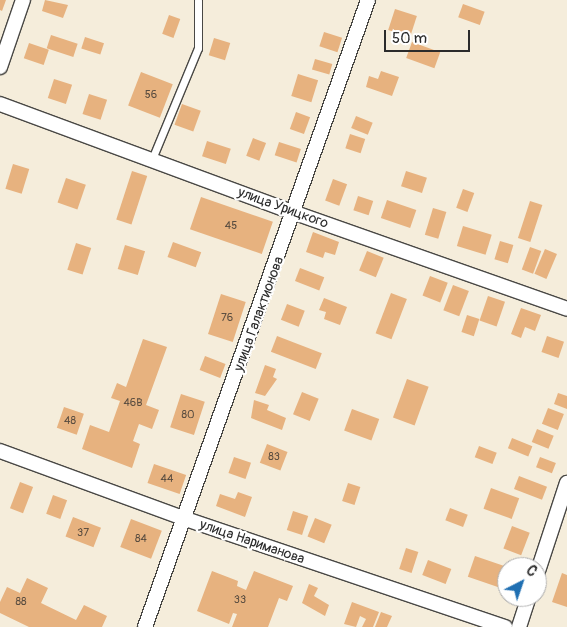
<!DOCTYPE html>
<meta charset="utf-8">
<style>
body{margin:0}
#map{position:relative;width:567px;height:627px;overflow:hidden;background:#f5eddb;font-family:Pangolin,sans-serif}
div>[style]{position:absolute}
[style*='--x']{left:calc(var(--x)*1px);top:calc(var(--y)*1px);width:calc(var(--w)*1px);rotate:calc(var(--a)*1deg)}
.building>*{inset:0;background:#e7b27f;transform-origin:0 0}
.roads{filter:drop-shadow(1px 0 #494845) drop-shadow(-1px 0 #494845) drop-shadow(0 1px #494845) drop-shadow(0 -1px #494845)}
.service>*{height:7px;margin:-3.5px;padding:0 3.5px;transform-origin:3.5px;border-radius:3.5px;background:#fff}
.minor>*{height:14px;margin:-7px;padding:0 7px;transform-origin:7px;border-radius:7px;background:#fff}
span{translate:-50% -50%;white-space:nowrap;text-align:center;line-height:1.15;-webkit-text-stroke:4.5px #fff;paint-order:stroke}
.number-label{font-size:11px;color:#5a4d40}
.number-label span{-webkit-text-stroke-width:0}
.street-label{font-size:14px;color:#2b2b2b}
.north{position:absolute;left:497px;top:557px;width:50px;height:50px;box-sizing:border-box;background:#fff;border:1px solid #aaa;border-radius:50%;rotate:41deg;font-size:14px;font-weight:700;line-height:20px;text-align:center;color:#2b2b2b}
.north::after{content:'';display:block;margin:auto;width:18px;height:22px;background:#1f6fb2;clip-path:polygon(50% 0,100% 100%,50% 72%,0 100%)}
.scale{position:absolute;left:384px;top:30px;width:86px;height:22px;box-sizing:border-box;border:2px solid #2b2b2b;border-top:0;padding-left:6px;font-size:15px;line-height:18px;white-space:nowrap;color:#2b2b2b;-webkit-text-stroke:4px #fff;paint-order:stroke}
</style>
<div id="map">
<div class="building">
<div style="clip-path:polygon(0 0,6px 0,2px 11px,0 10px)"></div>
<div style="clip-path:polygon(45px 0,68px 5px,63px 18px,42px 11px)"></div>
<div style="left:463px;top:4px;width:23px;height:14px;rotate:20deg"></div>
<div style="left:395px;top:9px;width:23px;height:22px;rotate:18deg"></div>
<div style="left:169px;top:15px;width:12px;height:20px;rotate:20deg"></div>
<div style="left:324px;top:32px;width:19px;height:15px;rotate:18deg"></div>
<div style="left:51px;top:35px;width:28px;height:14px;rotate:18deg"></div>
<div style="left:85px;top:37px;width:20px;height:12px;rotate:18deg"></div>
<div style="left:214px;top:38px;width:17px;height:18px;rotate:17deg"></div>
<div style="left:412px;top:42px;width:30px;height:17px;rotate:20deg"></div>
<div style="left:29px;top:43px;width:21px;height:16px;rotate:19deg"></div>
<div style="left:315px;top:59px;width:18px;height:11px;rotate:16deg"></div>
<div style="clip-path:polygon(381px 71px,399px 77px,392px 96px,366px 87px,369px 76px,378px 79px)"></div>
<div style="left:141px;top:72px;width:34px;height:36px;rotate:21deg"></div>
<div style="left:298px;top:74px;width:21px;height:23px;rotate:17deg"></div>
<div style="left:54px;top:79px;width:19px;height:20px;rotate:18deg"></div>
<div style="left:89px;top:94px;width:19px;height:21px;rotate:18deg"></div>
<div style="left:182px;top:104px;width:20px;height:22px;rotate:20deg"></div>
<div style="left:296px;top:112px;width:15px;height:18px;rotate:20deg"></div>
<div style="left:356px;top:116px;width:18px;height:13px;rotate:22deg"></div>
<div style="left:350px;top:134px;width:16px;height:15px;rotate:18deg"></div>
<div style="left:253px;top:138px;width:14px;height:19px;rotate:21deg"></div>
<div style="left:207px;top:141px;width:25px;height:16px;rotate:18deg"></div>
<div style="left:279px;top:142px;width:23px;height:14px;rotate:18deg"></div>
<div style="left:13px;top:164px;width:17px;height:26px;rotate:17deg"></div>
<div style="left:132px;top:171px;width:16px;height:51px;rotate:18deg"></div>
<div style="left:406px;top:171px;width:22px;height:16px;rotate:18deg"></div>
<div style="left:66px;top:178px;width:21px;height:26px;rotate:19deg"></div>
<div style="left:333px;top:179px;width:15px;height:23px;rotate:20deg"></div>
<div style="left:463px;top:189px;width:12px;height:20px;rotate:20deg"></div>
<div style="left:358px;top:196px;width:16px;height:15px;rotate:18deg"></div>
<div style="left:201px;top:197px;width:76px;height:34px;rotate:19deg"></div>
<div style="left:387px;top:200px;width:31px;height:19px;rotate:19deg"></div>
<div style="left:530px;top:201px;width:13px;height:39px;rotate:18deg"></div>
<div style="left:433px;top:208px;width:14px;height:28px;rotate:17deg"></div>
<div style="left:463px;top:226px;width:30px;height:21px;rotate:17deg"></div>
<div style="clip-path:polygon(313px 232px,339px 242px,335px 255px,325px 252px,323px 258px,306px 252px)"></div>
<div style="left:500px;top:241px;width:14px;height:19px;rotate:17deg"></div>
<div style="left:173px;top:242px;width:30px;height:16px;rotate:20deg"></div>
<div style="left:76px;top:243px;width:16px;height:28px;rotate:18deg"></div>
<div style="left:125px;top:245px;width:21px;height:25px;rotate:17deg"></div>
<div style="left:530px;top:247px;width:12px;height:24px;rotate:20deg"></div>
<div style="left:545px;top:249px;width:13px;height:27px;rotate:23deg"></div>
<div style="left:367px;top:251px;width:18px;height:21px;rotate:22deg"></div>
<div style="left:300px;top:268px;width:26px;height:14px;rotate:21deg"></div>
<div style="left:430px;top:276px;width:19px;height:21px;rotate:21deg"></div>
<div style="left:453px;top:285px;width:17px;height:27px;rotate:21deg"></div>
<div style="left:391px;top:293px;width:17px;height:43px;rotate:21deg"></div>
<div style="left:221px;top:294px;width:26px;height:42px;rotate:18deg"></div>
<div style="left:488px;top:296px;width:18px;height:26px;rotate:19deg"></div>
<div style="clip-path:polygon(324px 298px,347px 307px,340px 325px,324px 319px,326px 312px,319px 310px)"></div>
<div style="left:287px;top:304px;width:19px;height:17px;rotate:21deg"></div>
<div style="clip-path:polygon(521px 308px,541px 315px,535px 331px,525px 327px,521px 338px,511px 334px)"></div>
<div style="left:467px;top:315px;width:13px;height:18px;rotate:18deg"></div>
<div style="left:277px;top:336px;width:48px;height:17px;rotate:21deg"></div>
<div style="left:547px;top:336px;width:18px;height:17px;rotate:19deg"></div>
<div style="clip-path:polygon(143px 339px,167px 347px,146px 405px,159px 410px,152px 429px,139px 424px,133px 441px,140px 444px,132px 468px,82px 449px,90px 425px,109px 432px,120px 401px,111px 398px,117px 383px,126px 387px)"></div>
<div style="left:205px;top:356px;width:22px;height:15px;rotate:21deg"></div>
<div style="clip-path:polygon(265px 365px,276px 369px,273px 377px,277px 379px,265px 396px,255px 393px)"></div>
<div style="left:407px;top:379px;width:23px;height:41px;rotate:20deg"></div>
<div style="left:302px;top:392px;width:18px;height:24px;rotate:22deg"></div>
<div style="clip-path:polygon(558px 393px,567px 396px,567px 409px,554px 404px)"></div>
<div style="left:181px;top:394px;width:25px;height:35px;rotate:18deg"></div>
<div style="clip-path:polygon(254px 400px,269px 405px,267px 410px,286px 418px,282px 430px,251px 418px)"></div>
<div style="left:64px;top:407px;width:21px;height:22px;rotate:19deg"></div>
<div style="left:548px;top:408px;width:17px;height:17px;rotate:21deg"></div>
<div style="left:352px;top:409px;width:29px;height:23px;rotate:20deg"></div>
<div style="left:537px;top:429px;width:18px;height:14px;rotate:22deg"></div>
<div style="left:512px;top:438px;width:22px;height:11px;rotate:22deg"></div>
<div style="left:267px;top:444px;width:22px;height:20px;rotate:21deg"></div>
<div style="left:479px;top:446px;width:19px;height:12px;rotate:21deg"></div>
<div style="left:234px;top:457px;width:18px;height:17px;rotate:19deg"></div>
<div style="left:540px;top:457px;width:17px;height:11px;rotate:21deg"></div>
<div style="left:154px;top:464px;width:34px;height:20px;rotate:19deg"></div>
<div style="left:519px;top:476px;width:30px;height:14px;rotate:21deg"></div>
<div style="left:20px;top:482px;width:14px;height:28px;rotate:21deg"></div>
<div style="left:348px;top:483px;width:13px;height:19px;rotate:18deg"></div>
<div style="left:491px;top:488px;width:30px;height:22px;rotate:20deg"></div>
<div style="clip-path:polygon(238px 492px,252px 497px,245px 517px,216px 506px,220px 494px,235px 499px)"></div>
<div style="left:53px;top:495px;width:15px;height:20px;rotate:20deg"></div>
<div style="left:450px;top:508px;width:19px;height:13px;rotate:21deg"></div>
<div style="left:293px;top:511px;width:16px;height:20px;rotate:18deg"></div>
<div style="left:73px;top:517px;width:30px;height:21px;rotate:21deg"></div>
<div style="left:315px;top:518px;width:18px;height:20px;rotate:22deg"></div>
<div style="left:131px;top:519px;width:33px;height:30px;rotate:21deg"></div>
<div style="left:512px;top:526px;width:19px;height:24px;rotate:21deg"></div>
<div style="left:406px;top:548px;width:13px;height:22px;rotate:18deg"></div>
<div style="left:475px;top:556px;width:34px;height:22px;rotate:19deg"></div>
<div style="left:428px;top:560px;width:25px;height:16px;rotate:21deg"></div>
<div style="clip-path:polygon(212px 571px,238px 581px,237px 586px,246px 590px,254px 571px,293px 586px,287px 601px,279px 598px,268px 627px,232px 627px,237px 614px,233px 613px,229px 624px,197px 611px)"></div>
<div style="clip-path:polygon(562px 573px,567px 575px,567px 607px,552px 602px)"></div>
<div style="clip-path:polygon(27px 578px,48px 588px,41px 603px,76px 620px,84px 605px,107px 616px,102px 627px,29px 627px,0 613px,0 602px,7px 587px,20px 593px)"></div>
<div style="clip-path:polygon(309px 584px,318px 588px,314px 596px,329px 605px,325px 616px,302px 603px)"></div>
<div style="clip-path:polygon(352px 602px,379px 612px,373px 627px,362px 627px,366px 619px,360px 616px,356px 627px,344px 624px)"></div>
<div style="clip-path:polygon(381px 612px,392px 616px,387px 627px,375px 627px)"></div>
</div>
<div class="roads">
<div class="service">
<div style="--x:152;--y:159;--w:120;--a:-67.5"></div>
<div style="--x:198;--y:48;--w:48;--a:-90"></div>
</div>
<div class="minor">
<div style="--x:0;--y:67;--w:71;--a:-71.1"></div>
<div style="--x:0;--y:104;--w:314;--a:20.3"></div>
<div style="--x:295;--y:213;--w:288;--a:19.4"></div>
<div style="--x:0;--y:451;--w:198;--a:20.1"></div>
<div style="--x:186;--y:519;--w:337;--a:18.7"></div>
<div style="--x:537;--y:574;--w:96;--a:-71.8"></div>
<div style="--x:145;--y:627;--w:665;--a:-70.42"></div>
<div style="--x:519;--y:627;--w:32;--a:-72"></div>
</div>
</div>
<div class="number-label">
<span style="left:151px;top:95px">56</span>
<span style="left:231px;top:226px">45</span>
<span style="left:227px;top:318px">76</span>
<span style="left:133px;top:403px">46В</span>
<span style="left:188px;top:415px">80</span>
<span style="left:70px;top:421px">48</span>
<span style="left:274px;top:457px">83</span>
<span style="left:167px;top:479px">44</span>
<span style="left:83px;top:533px">37</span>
<span style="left:141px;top:539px">84</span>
<span style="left:240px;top:600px">33</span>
<span style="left:21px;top:602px">88</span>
</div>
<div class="street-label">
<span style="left:283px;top:208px;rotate:20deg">улица Урицкого</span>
<span style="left:259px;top:314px;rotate:-70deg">улица Галактионова</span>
<span style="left:252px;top:542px;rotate:19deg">улица Нариманова</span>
</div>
<div class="north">С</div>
<div class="scale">50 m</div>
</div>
